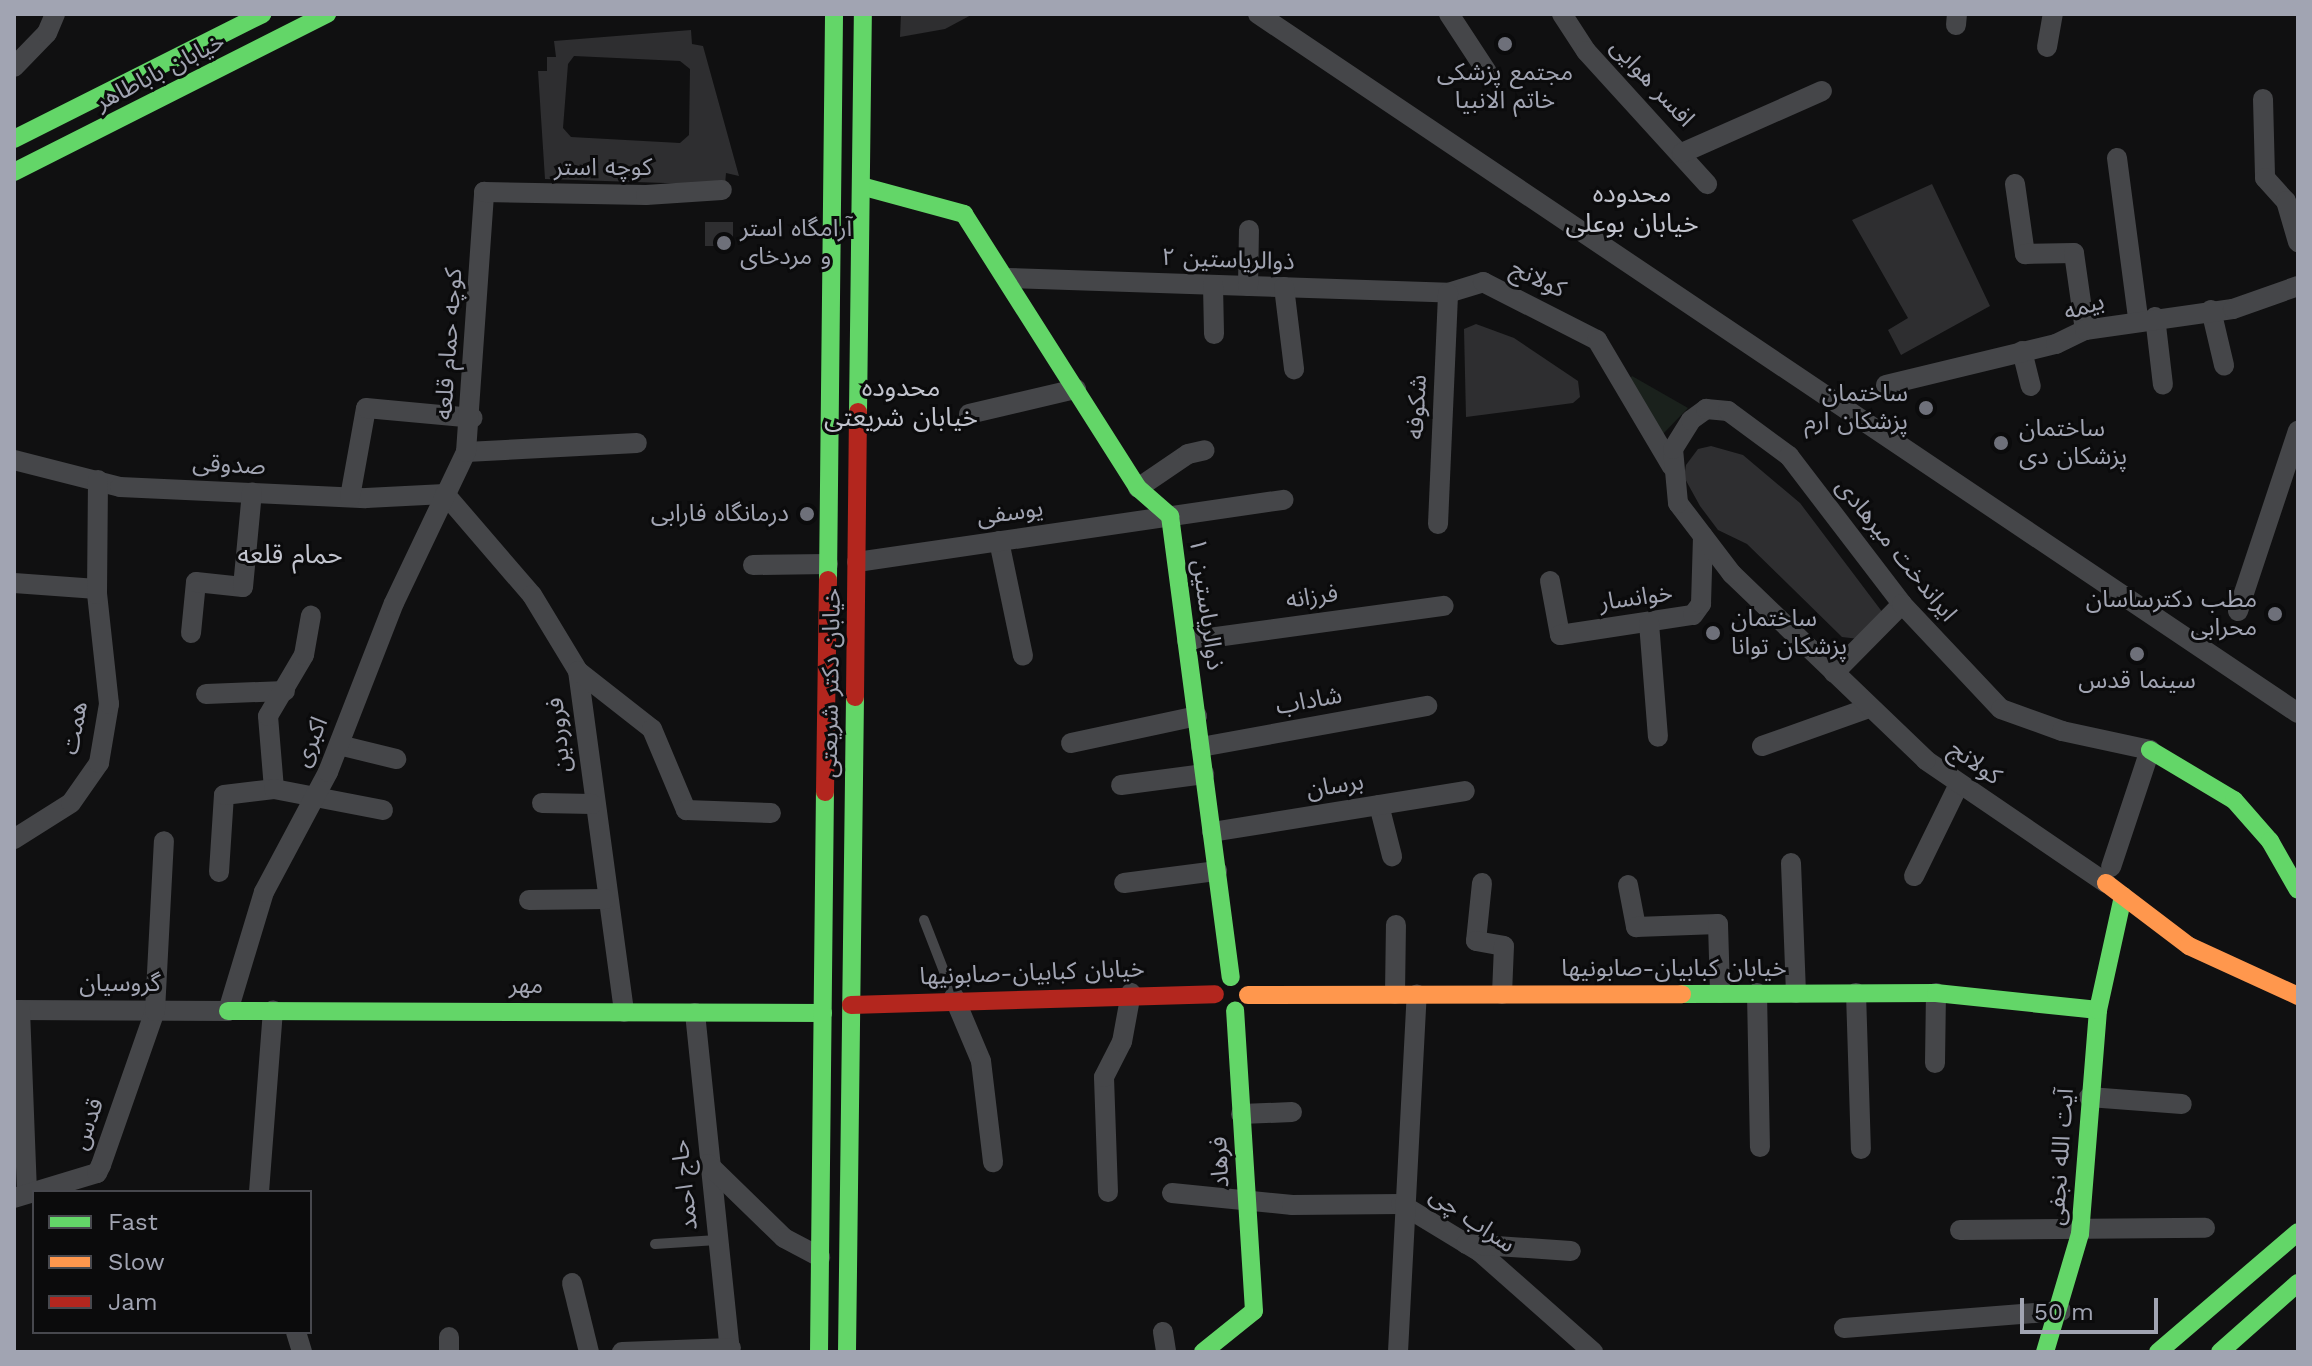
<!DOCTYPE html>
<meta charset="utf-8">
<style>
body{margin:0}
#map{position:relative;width:2312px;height:1366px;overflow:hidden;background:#101011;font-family:"Work Sans","Noto Sans Arabic",sans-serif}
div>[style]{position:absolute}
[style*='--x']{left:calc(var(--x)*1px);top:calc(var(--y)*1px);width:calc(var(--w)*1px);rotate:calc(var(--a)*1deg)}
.green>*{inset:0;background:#1a211c}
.building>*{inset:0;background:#2e2e30;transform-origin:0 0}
.lane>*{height:10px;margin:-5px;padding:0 5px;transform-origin:5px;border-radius:5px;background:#454649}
.street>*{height:20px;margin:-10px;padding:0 10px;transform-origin:10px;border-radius:10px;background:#454649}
.fast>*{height:18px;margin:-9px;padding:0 9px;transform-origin:9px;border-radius:9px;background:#63d668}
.slow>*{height:18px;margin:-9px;padding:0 9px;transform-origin:9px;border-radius:9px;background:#ff974d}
.jam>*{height:18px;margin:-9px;padding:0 9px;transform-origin:9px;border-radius:9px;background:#b3261e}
.dots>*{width:22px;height:22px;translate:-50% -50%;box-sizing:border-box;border:4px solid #0b0b0c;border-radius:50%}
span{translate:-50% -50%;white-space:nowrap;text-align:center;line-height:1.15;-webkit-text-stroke:6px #0b0b0c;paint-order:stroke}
.street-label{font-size:24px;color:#a1a4b2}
.poi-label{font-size:24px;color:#a1a4b2}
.left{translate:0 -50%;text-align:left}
.right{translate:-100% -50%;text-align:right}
.neighbourhood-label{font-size:26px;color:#c2c4ce}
.frame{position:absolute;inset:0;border:16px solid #a1a4b2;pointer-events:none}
.legend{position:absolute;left:32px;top:1190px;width:280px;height:144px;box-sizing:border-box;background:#0b0b0c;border:2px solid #47484e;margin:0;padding:10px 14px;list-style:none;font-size:24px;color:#a1a4b2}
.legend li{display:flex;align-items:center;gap:16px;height:40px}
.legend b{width:40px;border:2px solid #47484e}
.scale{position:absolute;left:2020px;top:1298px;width:138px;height:36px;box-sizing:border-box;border:4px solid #a1a4b2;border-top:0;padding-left:10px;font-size:24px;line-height:28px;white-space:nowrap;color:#a1a4b2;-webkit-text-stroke:6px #0b0b0c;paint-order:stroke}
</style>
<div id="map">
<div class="green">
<div style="clip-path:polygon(1632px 376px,1688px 408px,1661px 436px,1630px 379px)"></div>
</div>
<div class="building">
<div style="clip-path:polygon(901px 14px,973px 14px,945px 29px,900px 37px)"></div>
<div style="clip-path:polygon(evenodd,691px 30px,692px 44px,703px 46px,739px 176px,726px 173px,725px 185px,545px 179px,538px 71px,547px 71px,547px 57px,556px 57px,554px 41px,691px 30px,574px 56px,680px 61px,690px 69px,689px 135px,680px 143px,571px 137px,563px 128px,568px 64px,574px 56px)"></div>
<div style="clip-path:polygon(1932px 184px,1990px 306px,1901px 355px,1888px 330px,1908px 318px,1852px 220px)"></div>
<div style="left:705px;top:222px;width:28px;height:24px"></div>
<div style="clip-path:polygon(1476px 324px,1514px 338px,1578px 381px,1580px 397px,1573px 403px,1466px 417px,1464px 329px)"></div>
<div style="clip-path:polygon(1711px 446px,1743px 455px,1800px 503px,1883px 613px,1859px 639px,1842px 637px,1747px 544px,1718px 530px,1700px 506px,1684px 477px,1686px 465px,1698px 449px)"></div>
</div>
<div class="lane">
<div style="--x:924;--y:920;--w:83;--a:68.7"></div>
<div style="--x:655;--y:1244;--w:62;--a:-3.7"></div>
</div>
<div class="street">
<div style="--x:1258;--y:14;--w:1253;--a:33.91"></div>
<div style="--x:1449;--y:14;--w:69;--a:56.8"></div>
<div style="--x:1562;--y:14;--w:44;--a:57"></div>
<div style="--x:1586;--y:51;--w:180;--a:47.7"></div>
<div style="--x:1956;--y:25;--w:11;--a:-85"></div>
<div style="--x:2047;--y:47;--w:34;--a:-80"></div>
<div style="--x:14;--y:67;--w:47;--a:-45.9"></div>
<div style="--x:47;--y:33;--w:21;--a:-67"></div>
<div style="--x:2263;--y:99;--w:79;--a:88.5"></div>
<div style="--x:2265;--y:178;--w:31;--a:48"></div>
<div style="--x:2286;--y:201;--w:43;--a:73.7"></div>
<div style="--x:1682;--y:153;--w:153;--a:-23.9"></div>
<div style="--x:2117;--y:158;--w:161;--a:82.5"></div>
<div style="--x:2015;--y:184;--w:71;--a:81.9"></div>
<div style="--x:2025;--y:254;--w:49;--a:-1.2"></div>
<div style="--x:2074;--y:253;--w:78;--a:81.9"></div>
<div style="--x:1007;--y:278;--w:441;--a:1.9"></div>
<div style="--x:1448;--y:293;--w:37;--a:-17"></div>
<div style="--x:1483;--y:282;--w:128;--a:27"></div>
<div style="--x:1597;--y:340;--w:147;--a:59.4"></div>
<div style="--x:1213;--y:285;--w:49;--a:88.8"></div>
<div style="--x:1248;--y:286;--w:56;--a:-89"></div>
<div style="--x:1284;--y:287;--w:83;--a:83"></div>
<div style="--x:2211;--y:310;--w:57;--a:76.7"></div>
<div style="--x:2155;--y:317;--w:68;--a:83.3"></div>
<div style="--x:2022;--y:351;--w:36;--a:76"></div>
<div style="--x:1886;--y:385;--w:175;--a:-13.6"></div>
<div style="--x:2056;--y:344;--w:32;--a:-26"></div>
<div style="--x:2085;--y:330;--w:149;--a:-8.1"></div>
<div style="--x:2233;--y:309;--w:69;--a:-19.5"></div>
<div style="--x:969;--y:414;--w:110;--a:-13.2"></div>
<div style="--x:466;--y:452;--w:171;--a:-3"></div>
<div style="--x:14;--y:460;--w:109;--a:14.3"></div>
<div style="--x:120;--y:487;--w:246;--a:2.6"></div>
<div style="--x:366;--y:498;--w:79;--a:-2.9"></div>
<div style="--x:1138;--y:488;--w:60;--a:-34.2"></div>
<div style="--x:1188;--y:454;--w:17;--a:-13"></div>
<div style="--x:445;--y:494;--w:133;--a:49.3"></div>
<div style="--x:532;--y:595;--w:89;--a:58.8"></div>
<div style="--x:578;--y:671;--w:344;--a:82.3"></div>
<div style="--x:350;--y:497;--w:90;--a:-79.8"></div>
<div style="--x:366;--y:408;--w:107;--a:5.3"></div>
<div style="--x:1438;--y:524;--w:231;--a:-87.5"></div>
<div style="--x:999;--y:541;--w:117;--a:78.2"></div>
<div style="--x:857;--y:562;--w:431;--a:-8.3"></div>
<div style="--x:753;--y:565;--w:75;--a:-0.8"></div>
<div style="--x:1550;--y:581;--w:55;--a:79.5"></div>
<div style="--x:1560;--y:635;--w:134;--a:-8.6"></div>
<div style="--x:1693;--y:615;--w:14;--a:-54"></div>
<div style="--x:1701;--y:604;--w:68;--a:-88.3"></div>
<div style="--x:14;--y:583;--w:83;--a:4.1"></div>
<div style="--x:2238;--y:611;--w:190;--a:-71.6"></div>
<div style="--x:1649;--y:623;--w:114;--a:85.5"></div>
<div style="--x:191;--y:633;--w:51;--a:-84.4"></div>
<div style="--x:196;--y:582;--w:47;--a:6.1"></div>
<div style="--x:243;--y:587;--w:95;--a:-84.6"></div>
<div style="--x:1187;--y:641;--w:259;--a:-7.8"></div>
<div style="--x:578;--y:671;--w:94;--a:38.1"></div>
<div style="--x:652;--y:729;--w:88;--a:67.2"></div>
<div style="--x:686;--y:810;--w:85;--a:2"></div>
<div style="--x:1834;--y:673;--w:97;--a:-45.4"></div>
<div style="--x:206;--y:694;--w:79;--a:-2.2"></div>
<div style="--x:1071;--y:743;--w:129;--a:-12.1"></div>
<div style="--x:339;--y:745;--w:59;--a:13.8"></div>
<div style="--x:1762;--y:746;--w:114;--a:-19.6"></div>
<div style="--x:1201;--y:747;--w:230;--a:-10.3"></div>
<div style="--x:1121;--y:785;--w:84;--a:-7.5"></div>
<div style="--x:274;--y:789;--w:73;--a:-94.7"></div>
<div style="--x:268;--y:716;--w:71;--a:-59.5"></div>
<div style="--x:304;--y:655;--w:40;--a:-80"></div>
<div style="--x:542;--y:803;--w:50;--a:1.1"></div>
<div style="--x:1379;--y:805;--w:53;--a:75.7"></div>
<div style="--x:1212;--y:832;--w:256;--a:-9.2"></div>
<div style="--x:14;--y:839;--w:67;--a:-32.3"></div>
<div style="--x:71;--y:803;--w:49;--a:-55"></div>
<div style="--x:99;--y:763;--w:60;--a:-80.4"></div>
<div style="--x:109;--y:704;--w:111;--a:-96.2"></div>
<div style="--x:97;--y:594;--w:114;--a:-89.5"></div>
<div style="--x:1791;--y:863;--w:130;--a:87.8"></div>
<div style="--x:219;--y:872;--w:77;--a:-86.3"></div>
<div style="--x:224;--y:795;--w:50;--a:-6.8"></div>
<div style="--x:274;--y:789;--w:111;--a:10.9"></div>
<div style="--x:1914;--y:876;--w:100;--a:-63.9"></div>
<div style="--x:1124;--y:883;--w:94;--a:-7.4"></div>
<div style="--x:1482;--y:883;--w:58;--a:95.9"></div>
<div style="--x:1476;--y:941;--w:28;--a:10"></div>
<div style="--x:1504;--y:946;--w:48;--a:92.4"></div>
<div style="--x:2106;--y:883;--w:218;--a:-145.7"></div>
<div style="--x:1926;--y:760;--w:269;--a:-136.2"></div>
<div style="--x:1732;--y:574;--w:89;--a:-127.3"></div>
<div style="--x:1678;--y:503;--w:54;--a:-95.3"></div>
<div style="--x:1673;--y:449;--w:34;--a:-58"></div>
<div style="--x:1691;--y:420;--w:19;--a:-36"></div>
<div style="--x:1706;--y:409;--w:22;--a:5"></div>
<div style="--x:1728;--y:411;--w:76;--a:36.4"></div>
<div style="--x:1789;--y:456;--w:186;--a:52.6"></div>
<div style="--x:1902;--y:604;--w:144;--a:46.7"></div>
<div style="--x:2001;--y:709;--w:65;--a:19.8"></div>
<div style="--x:2062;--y:731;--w:90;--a:12.2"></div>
<div style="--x:2150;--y:750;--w:123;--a:108.4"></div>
<div style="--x:1628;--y:885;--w:43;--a:79.2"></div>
<div style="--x:1636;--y:927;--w:82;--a:-2.1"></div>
<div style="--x:1718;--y:924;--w:69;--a:88.3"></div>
<div style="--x:529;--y:900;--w:76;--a:-0.8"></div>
<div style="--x:1757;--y:993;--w:154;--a:88.9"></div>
<div style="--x:1856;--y:993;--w:156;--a:88.2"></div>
<div style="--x:1395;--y:994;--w:69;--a:-89.2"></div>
<div style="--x:954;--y:997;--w:69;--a:67.1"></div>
<div style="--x:981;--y:1061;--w:102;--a:83.2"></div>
<div style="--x:14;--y:1010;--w:214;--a:0.3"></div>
<div style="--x:228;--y:1011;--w:124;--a:-73.2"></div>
<div style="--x:264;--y:892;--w:136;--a:-61.9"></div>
<div style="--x:328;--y:772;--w:181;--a:-68.7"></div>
<div style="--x:394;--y:603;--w:167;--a:-64.5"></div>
<div style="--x:466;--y:452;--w:261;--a:-86"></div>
<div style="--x:484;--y:192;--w:162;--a:1.1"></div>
<div style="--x:646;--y:195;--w:76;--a:-3.8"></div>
<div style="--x:20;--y:1010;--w:181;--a:87.8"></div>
<div style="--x:695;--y:1013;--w:341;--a:84.1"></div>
<div style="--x:1935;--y:1063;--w:70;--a:-89.2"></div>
<div style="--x:2089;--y:1097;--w:93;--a:4.3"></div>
<div style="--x:1241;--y:1114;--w:51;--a:-2.2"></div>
<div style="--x:708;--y:1164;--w:106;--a:44.2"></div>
<div style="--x:784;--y:1238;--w:41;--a:27.8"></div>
<div style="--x:259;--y:1192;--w:182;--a:-85.6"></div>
<div style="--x:1108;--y:1192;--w:115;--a:-92"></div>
<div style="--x:1104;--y:1077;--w:39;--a:-63"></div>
<div style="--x:1122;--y:1042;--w:50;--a:-79.6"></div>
<div style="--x:1172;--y:1193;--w:121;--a:5.7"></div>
<div style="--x:1292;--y:1205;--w:109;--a:-0.5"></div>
<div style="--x:1401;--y:1204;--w:92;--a:31.3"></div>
<div style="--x:1480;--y:1252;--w:151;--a:41.5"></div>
<div style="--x:14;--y:1198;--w:87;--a:-16.8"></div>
<div style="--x:97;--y:1173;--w:9;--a:-63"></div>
<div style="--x:101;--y:1165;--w:163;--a:-70.7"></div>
<div style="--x:155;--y:1011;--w:170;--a:-87"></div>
<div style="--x:1960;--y:1230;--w:245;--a:-0.5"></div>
<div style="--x:1466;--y:1244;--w:105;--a:3.8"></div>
<div style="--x:572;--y:1283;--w:71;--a:76.2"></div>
<div style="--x:1844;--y:1328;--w:218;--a:-4.5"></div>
<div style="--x:296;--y:1332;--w:21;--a:73"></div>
<div style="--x:1163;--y:1332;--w:20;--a:81"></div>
<div style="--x:449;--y:1337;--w:15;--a:90"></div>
<div style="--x:622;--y:1352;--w:109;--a:-2.1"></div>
<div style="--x:1398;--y:1352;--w:358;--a:-87"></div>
</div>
<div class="fast">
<div style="--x:14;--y:139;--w:278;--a:-26.7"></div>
<div style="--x:14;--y:172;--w:351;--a:-26.8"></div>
<div style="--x:861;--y:186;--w:107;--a:15.2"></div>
<div style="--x:964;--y:214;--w:325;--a:57.6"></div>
<div style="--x:1138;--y:488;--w:43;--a:41.2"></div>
<div style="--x:1170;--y:516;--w:465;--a:82.5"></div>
<div style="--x:858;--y:412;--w:398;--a:-89.3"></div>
<div style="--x:828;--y:580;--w:566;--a:-89.39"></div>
<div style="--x:2150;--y:750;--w:98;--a:30.8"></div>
<div style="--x:2234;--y:800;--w:55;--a:48.7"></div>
<div style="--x:2270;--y:841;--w:56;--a:60.3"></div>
<div style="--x:1682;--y:994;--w:254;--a:-0.2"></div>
<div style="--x:1936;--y:993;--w:163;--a:6"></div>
<div style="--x:228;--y:1011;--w:595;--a:0.19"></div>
<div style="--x:819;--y:1352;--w:560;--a:-89.39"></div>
<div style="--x:847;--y:1352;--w:655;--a:-89.3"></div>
<div style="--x:1203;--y:1352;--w:65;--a:-38.8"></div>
<div style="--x:1254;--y:1311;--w:301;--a:-93.6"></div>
<div style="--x:2045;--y:1352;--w:123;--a:-73.5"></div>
<div style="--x:2080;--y:1234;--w:225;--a:-85.4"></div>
<div style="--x:2098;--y:1010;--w:117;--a:-77.6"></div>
<div style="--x:2158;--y:1352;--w:184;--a:-40.6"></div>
<div style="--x:2220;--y:1352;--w:104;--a:-41.5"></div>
</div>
<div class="slow">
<div style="--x:2106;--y:883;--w:104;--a:37.2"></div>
<div style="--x:2189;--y:946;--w:120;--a:24.6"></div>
<div style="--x:1248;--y:995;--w:434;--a:-0.1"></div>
</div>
<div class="jam">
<div style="--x:855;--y:697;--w:285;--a:-89.4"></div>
<div style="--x:825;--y:792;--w:212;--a:-89.2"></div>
<div style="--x:851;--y:1005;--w:364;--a:-1.7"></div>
</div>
<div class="dots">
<div style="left:1505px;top:44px;background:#6e707a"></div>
<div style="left:724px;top:243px;background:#6e707a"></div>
<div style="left:1926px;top:408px;background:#6e707a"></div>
<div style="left:2001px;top:443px;background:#6e707a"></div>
<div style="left:807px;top:514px;background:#6e707a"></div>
<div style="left:2275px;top:614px;background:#6e707a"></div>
<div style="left:1713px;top:633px;background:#6e707a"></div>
<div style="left:2137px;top:654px;background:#6e707a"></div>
</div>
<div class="street-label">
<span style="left:160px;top:72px;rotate:-27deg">خیابان باباطاهر</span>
<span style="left:1652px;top:83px;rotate:47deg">افسر هوایی</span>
<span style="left:603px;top:168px">کوچه استر</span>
<span style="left:1228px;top:260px;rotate:2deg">ذوالریاستین ۲</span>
<span style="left:1538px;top:279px;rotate:25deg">کولانج</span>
<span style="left:2084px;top:307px;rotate:-18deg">بیمه</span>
<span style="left:449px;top:344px;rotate:-86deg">کوچه حمام قلعه</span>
<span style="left:1417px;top:407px;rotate:-87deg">شکوفه</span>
<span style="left:229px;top:465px;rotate:3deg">صدوقی</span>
<span style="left:1010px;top:513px;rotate:-8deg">یوسفی</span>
<span style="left:1896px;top:550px;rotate:51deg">ایراندخت میرهادی</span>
<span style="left:1312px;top:597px;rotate:-8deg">فرزانه</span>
<span style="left:1636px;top:598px;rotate:-8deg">خوانسار</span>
<span style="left:1206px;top:604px;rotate:82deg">ذوالریاستین ۱</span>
<span style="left:831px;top:683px;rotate:-89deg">خیابان دکتر شریعتی</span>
<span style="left:1309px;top:701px;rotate:-10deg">شاداب</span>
<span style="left:75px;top:728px;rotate:-79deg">همت</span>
<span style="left:559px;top:735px;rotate:-96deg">فروردین</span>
<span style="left:311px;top:742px;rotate:-67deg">اکبری</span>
<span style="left:1975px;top:763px;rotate:35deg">کولانج</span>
<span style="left:1335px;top:786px;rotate:-9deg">برسان</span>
<span style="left:1674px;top:969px">خیابان کبابیان-صابونیها</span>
<span style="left:1032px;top:973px;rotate:-2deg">خیابان کبابیان-صابونیها</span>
<span style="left:120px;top:984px">گروسیان</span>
<span style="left:526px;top:986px">مهر</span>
<span style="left:88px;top:1124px;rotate:-70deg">قدس</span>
<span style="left:2061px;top:1157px;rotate:-86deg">آیت الله نجفی</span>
<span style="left:1220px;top:1162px;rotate:-93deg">فرهاد</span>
<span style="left:685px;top:1185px;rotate:-96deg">حاج احمد</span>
<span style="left:1472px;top:1220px;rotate:34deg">سراب چی</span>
</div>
<div class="poi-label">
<span style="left:1505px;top:87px">مجتمع پزشکی<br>خاتم الانبیا</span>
<span class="left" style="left:740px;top:243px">آرامگاه استر<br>و مردخای</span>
<span class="right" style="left:1908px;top:408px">ساختمان<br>پزشکان ارم</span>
<span class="left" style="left:2019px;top:443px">ساختمان<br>پزشکان دی</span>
<span class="right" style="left:789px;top:514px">درمانگاه فارابی</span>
<span class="right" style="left:2257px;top:614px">مطب دکترساسان<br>محرابی</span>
<span class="left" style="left:1731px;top:633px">ساختمان<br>پزشکان توانا</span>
<span style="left:2137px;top:681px">سینما قدس</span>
</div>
<div class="neighbourhood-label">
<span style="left:1632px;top:209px">محدوده<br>خیابان بوعلی</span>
<span style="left:901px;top:403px">محدوده<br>خیابان شریعتی</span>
<span style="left:290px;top:555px">حمام قلعه</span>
</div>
<div class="frame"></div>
<ul class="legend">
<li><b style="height:10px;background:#63d668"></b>Fast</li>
<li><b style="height:10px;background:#ff974d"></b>Slow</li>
<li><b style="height:10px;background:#b3261e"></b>Jam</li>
</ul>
<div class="scale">50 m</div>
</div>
